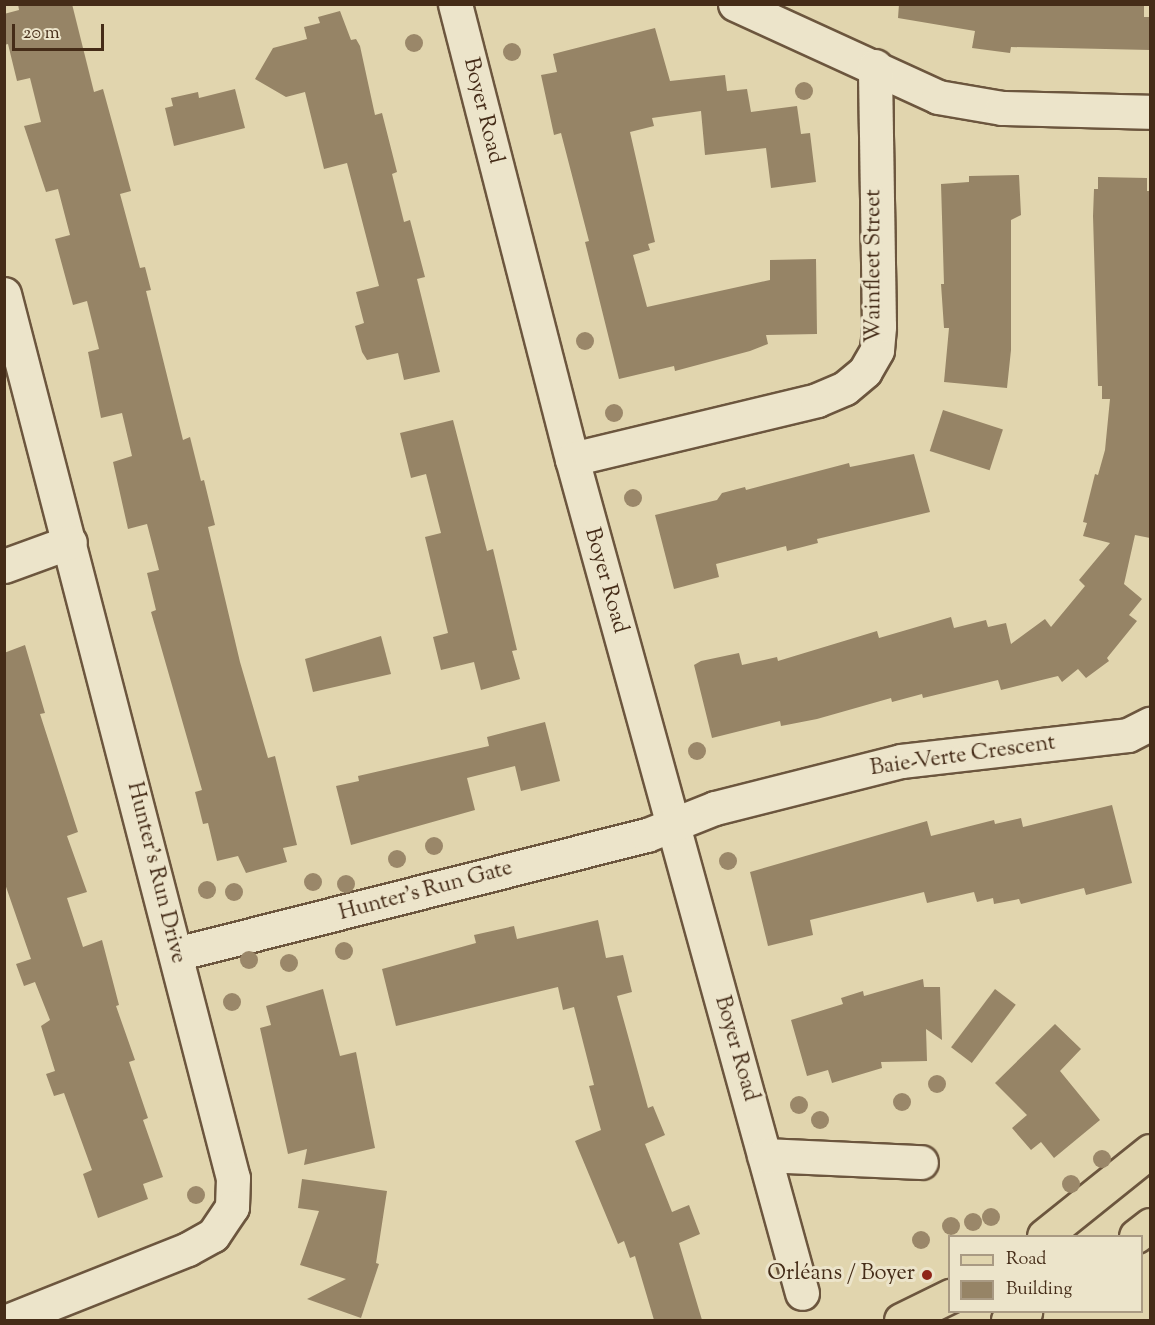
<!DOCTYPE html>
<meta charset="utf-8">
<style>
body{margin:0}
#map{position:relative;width:1155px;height:1325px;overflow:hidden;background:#e1d5ae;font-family:"Sorts Mill Goudy",serif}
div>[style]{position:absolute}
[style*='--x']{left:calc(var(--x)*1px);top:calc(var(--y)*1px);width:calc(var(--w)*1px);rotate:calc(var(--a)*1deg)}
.building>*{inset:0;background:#968466;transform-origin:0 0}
.roads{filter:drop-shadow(2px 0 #6c563e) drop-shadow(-2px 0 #6c563e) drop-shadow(0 2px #6c563e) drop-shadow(0 -2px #6c563e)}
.minor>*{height:33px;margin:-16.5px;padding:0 16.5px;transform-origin:16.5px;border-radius:16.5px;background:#ece4ca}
.major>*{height:33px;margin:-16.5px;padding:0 16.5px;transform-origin:16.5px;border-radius:16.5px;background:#e1d5ae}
.trees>*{width:18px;height:18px;margin:-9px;border-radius:50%;background:#9a8769}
.dots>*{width:16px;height:16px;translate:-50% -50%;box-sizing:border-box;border:3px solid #ece4ca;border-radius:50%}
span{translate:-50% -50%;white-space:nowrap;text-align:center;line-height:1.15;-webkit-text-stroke:6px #ece4ca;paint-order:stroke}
.street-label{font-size:22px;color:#452c18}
.poi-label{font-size:22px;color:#452c18}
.right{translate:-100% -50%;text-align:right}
.frame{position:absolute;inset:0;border:6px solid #452c18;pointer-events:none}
.legend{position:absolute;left:948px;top:1235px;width:195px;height:78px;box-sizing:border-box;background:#ece4ca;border:2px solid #a99a83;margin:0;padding:8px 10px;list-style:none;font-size:18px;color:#452c18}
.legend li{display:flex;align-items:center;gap:12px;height:30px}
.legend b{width:30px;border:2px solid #a99a83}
.scale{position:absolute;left:12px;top:24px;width:92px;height:27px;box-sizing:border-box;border:3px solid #452c18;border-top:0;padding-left:8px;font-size:18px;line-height:21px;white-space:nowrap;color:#452c18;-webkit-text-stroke:4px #ece4ca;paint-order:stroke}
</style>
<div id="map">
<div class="building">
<div style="clip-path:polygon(18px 4px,72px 4px,94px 92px,103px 89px,131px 191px,120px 194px,140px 268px,145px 267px,151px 290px,146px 291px,183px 440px,190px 437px,201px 481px,204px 480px,215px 525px,208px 527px,240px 662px,268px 758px,275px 756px,297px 845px,283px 848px,287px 862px,246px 873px,238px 856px,217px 861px,208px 823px,203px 824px,195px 792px,202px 790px,151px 612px,156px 610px,147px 573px,159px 570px,147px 524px,128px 529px,113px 462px,132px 456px,122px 413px,101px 418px,88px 352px,99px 349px,87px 301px,73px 305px,55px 239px,70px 235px,58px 189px,46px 192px,24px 126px,41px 122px,30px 78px,17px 81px,8px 44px,4px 45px,4px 14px,19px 10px)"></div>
<div style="clip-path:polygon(899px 4px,1144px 4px,1144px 17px,1150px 17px,1150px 50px,1011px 47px,1010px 53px,972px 48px,975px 31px,898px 18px)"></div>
<div style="clip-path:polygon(340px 11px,351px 40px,356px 39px,360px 46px,375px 115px,382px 113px,397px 172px,392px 174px,404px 222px,410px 220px,425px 277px,417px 279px,440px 372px,404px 380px,398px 353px,367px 360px,362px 352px,355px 326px,364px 323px,356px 292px,379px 286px,347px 163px,324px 169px,305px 92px,286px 97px,255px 79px,273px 48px,307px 39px,304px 27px,320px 23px,318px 17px)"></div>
<div style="clip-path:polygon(655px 28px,670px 81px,725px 75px,727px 91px,747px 89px,751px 112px,797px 106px,801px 134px,810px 133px,816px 182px,771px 188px,766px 148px,705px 155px,701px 111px,652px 118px,654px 126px,630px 132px,655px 242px,648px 244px,650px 250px,633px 255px,647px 307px,770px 280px,770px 260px,816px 259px,817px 334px,766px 335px,768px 344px,750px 351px,675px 371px,674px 366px,619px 379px,585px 242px,589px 241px,561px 133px,554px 135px,541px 75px,557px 72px,553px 54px)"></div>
<div style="clip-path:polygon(235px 89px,245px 128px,174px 146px,165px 108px,173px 106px,171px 98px,198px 92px,199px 98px)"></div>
<div style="clip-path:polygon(1019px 175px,1021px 215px,1011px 220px,1011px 350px,1007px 388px,944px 382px,949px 328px,944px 328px,941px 284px,944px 284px,941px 184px,969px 182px,969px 176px)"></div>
<div style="clip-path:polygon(1098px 177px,1147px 178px,1147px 191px,1150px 191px,1150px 538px,1135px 535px,1124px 584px,1142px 599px,1129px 615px,1137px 621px,1107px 658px,1109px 661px,1086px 678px,1078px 669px,1062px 682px,1058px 676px,1001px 690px,998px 680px,923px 698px,922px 694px,892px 702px,891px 698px,817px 719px,781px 726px,780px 721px,712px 738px,694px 665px,701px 661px,739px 653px,742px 665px,777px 657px,778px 661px,877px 631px,879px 638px,951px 617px,954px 628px,986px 620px,988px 627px,1006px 623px,1011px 644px,1045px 619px,1051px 627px,1085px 586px,1079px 580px,1110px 543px,1083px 536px,1087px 523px,1083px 522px,1095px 474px,1098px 475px,1105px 450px,1110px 399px,1102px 399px,1102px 386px,1098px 386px,1093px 216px,1094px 189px,1098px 189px)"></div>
<div style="left:943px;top:410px;width:63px;height:43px;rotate:18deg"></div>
<div style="clip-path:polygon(453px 420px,487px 551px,493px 549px,517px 650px,512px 651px,520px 679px,481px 690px,474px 662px,441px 670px,433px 637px,448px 633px,425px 537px,441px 533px,426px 474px,411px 478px,400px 433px)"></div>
<div style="clip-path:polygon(914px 454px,930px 512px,817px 539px,818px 543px,787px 551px,786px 546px,716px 564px,719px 577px,674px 589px,655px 515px,717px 500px,722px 493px,745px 487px,746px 490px,849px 463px,850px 467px)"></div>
<div style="clip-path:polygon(381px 636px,391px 674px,313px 692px,305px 659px)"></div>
<div style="clip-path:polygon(25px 645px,45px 713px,40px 714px,78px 832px,67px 836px,87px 892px,67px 898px,83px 947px,102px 940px,119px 1005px,116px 1006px,135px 1060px,129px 1062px,148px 1118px,143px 1120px,163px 1177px,143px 1184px,148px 1199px,98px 1218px,83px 1174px,92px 1170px,64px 1093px,54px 1096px,46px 1074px,55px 1071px,41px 1026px,50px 1020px,35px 982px,24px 986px,16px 964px,31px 959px,4px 881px,4px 653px)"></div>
<div style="clip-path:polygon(545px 722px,560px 781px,521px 791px,515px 766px,467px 778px,475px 810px,351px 845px,336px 786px,359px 781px,358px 776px,489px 746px,487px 737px)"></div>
<div style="clip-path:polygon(1112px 805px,1132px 883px,1086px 895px,1084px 888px,1021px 904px,1019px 899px,994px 904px,993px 898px,977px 902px,974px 892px,927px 903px,924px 892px,810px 920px,813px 935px,768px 946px,750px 872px,927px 821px,931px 836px,994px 820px,995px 824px,1021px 818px,1023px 827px)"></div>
<div style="clip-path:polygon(598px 920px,606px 958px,623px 955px,632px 992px,617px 996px,648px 1108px,653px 1106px,665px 1135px,645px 1144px,672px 1212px,689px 1205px,700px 1234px,679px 1243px,702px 1320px,654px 1320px,635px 1256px,630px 1258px,624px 1241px,618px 1244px,575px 1141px,601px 1130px,589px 1086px,594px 1085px,574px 1007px,563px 1010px,558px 987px,396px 1026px,382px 969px,476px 943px,474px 935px,514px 926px,517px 939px)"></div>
<div style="clip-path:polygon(923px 979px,924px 987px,940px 987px,942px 1040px,926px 1029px,927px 1061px,881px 1062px,882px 1068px,832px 1083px,828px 1070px,807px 1076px,791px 1020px,843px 1004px,841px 998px,863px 991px,864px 996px)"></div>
<div style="clip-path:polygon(323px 989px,340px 1056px,356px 1052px,375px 1148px,304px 1165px,307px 1149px,288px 1154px,260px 1028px,271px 1025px,266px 1006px)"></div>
<div style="left:995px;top:989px;width:26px;height:73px;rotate:37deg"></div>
<div style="clip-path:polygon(1055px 1024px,1081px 1049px,1060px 1071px,1100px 1120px,1054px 1158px,1041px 1142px,1031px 1150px,1012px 1128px,1027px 1115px,995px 1083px)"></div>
<div style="clip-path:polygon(302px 1179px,387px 1191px,376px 1263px,379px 1264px,361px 1318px,307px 1299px,346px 1279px,300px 1265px,319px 1211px,298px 1208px)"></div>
</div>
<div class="roads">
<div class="minor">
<div style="--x:455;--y:4;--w:470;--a:75.6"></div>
<div style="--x:572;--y:459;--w:865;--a:74.58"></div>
<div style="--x:735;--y:4;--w:223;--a:24.6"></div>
<div style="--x:938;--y:97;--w:65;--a:9.8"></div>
<div style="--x:1002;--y:108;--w:148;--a:1.5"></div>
<div style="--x:4;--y:294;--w:913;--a:75.48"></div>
<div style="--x:233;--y:1178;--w:29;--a:92"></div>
<div style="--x:232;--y:1207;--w:34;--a:124"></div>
<div style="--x:213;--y:1235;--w:29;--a:151"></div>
<div style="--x:188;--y:1249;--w:192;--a:158.3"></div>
<div style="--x:572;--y:459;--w:252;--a:-13.5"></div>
<div style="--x:817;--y:400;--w:30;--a:-23"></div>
<div style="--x:845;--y:388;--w:26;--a:-40"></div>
<div style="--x:865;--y:371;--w:24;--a:-60"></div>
<div style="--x:877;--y:350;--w:24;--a:-85"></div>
<div style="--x:879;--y:326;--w:260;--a:-90.9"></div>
<div style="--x:4;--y:566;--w:70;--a:-20"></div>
<div style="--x:176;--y:954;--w:486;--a:-14.2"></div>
<div style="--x:647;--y:835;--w:73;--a:-21.7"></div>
<div style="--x:715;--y:808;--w:192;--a:-14.2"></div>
<div style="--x:901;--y:761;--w:228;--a:-6.5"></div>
<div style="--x:1128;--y:735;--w:25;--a:-27"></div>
<div style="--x:764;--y:1155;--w:157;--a:2.6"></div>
</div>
<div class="major">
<div style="--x:1044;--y:1236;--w:136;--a:-38.7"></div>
<div style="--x:1136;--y:1236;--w:18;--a:-38"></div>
<div style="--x:901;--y:1320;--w:55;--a:-26.1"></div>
<div style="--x:1008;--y:1320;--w:19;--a:-25"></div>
</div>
</div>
<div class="trees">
<div style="left:414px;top:43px"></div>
<div style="left:512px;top:52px"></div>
<div style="left:804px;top:91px"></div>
<div style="left:585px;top:341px"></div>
<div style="left:614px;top:413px"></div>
<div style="left:633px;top:498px"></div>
<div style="left:697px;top:751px"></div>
<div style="left:434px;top:846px"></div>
<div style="left:397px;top:859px"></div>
<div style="left:728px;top:861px"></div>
<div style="left:313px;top:882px"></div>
<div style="left:346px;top:884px"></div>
<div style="left:207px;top:890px"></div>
<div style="left:234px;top:892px"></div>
<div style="left:344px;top:951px"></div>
<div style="left:249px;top:960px"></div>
<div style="left:289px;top:963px"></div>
<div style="left:232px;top:1002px"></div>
<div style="left:937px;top:1084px"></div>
<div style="left:902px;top:1102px"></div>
<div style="left:799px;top:1105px"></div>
<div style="left:820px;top:1120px"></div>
<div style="left:1102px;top:1159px"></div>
<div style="left:1071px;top:1184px"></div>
<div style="left:196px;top:1195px"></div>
<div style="left:991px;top:1217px"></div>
<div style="left:973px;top:1222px"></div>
<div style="left:951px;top:1226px"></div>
<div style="left:921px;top:1240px"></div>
</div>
<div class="dots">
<div style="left:927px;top:1275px;background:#8f2418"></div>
</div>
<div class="street-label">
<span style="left:482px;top:111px;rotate:76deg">Boyer Road</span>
<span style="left:875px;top:266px;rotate:-90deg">Wainfleet Street</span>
<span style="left:605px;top:581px;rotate:74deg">Boyer Road</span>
<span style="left:963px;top:757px;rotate:-8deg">Baie-Verte Crescent</span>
<span style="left:155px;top:873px;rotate:76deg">Hunter's Run Drive</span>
<span style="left:426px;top:892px;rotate:-15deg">Hunter's Run Gate</span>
<span style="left:735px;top:1049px;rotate:74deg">Boyer Road</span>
</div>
<div class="poi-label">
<span class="right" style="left:915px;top:1275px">Orléans / Boyer</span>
</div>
<div class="frame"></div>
<ul class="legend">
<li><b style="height:8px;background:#e1d5ae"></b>Road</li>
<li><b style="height:16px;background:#968466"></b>Building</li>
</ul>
<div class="scale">20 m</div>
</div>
